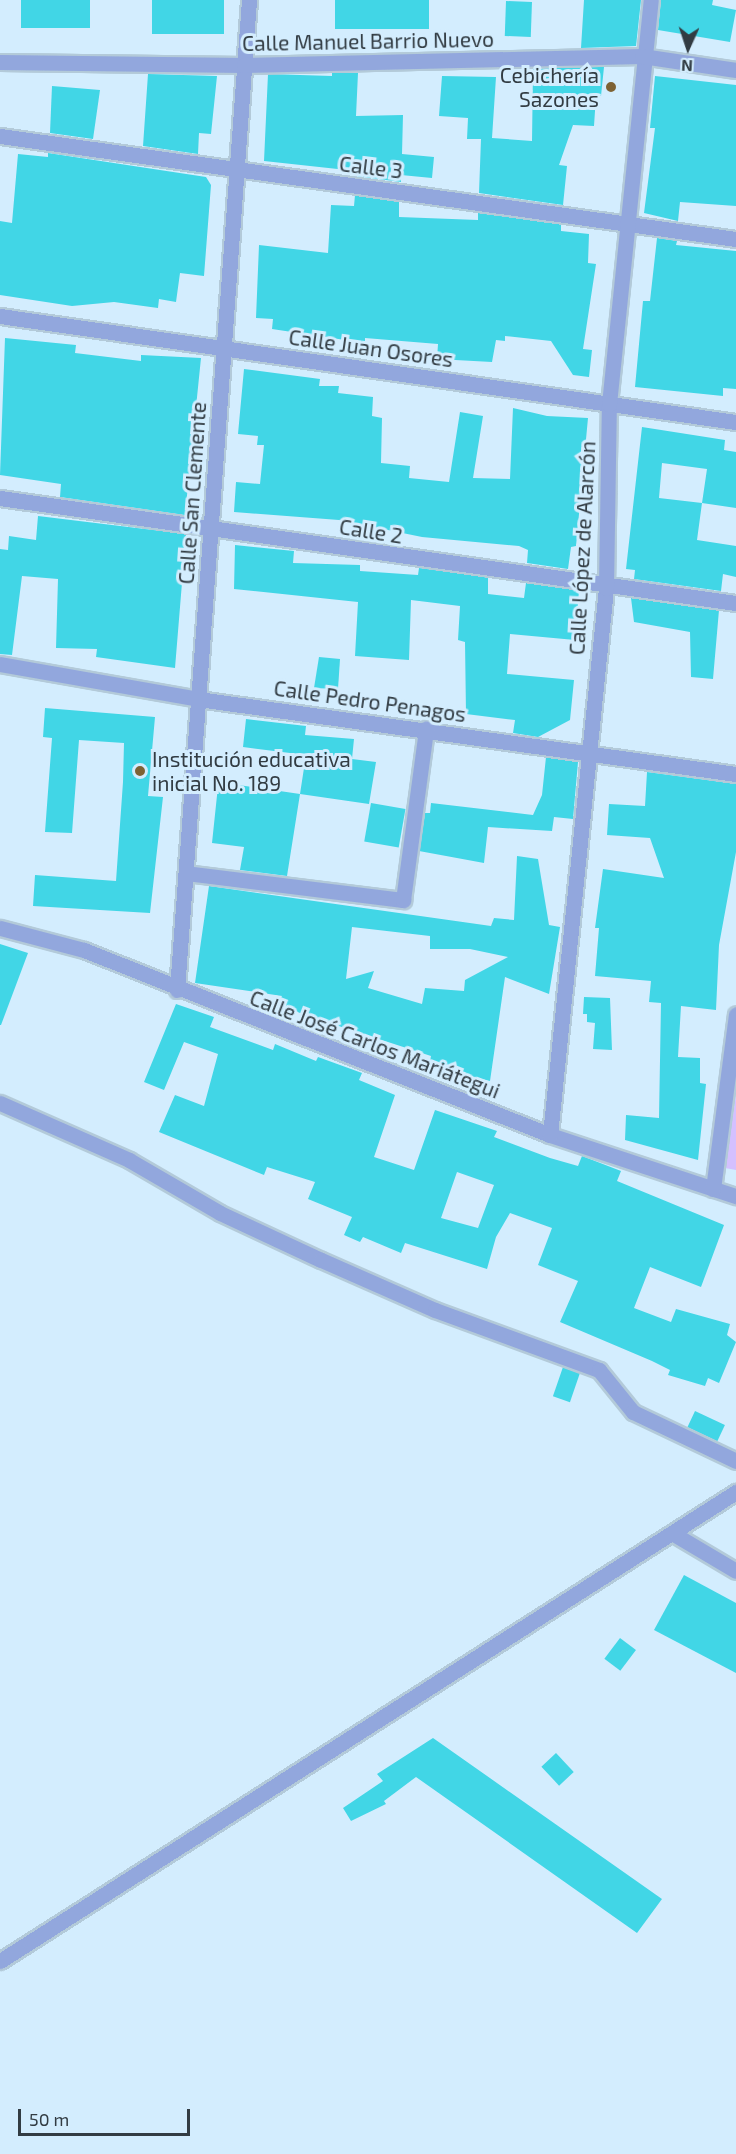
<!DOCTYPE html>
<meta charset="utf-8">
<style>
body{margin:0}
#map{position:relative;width:736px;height:2154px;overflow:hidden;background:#d3edfe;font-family:"Exo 2",sans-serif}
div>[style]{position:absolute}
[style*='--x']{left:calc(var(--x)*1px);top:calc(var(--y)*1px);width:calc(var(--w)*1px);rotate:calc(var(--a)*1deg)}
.green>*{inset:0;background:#d4c0ff}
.building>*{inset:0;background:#41d6e6;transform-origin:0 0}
.roads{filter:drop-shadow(2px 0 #b3cad9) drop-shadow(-2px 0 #b3cad9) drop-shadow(0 2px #b3cad9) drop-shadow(0 -2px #b3cad9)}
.minor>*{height:15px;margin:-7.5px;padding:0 7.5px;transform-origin:7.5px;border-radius:7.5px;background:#92a7dd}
.tertiary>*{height:15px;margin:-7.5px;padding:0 7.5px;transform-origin:7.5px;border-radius:7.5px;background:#92a7dd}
.dots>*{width:16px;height:16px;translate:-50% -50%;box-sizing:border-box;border:3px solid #d3edfe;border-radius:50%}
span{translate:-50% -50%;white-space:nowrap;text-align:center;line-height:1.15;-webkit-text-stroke:6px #d3edfe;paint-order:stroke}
.street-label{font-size:21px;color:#323c43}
.poi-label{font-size:21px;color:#323c43}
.right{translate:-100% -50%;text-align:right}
.left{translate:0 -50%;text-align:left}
.north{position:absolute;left:658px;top:18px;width:60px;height:60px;-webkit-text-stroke:4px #d3edfe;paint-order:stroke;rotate:183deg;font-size:16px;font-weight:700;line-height:24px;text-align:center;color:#323c43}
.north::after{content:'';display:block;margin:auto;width:21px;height:27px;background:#323c43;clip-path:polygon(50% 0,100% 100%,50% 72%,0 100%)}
.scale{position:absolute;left:18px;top:2109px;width:172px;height:27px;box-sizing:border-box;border:3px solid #323c43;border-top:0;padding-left:8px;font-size:18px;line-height:21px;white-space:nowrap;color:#323c43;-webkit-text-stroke:4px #d3edfe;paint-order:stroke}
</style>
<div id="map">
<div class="green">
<div style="clip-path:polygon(736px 1095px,736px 1170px,725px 1168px)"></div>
</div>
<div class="building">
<div style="left:21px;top:0;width:69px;height:28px"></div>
<div style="left:152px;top:0;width:72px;height:34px"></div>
<div style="left:335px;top:0;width:94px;height:29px"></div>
<div style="clip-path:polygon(584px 0,641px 0,636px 46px,581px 48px)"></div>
<div style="clip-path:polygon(661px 0,713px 0,712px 5px,736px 10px,730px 42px,658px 30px)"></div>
<div style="left:506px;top:1px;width:26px;height:35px;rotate:2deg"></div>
<div style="clip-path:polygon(580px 67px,604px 67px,601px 96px,596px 96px,594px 126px,573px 125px,559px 165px,567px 166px,563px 205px,479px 193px,481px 139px,467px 139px,468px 118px,439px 116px,442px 76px,496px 77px,492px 138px,532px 141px,533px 69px)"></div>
<div style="clip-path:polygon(332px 73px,358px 73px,356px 116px,403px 115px,402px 154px,434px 157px,432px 178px,401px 175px,401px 182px,356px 176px,356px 171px,264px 161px,268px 74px,332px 76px)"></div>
<div style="clip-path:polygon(148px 74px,217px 76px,211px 134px,199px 133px,198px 154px,143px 146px)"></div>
<div style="clip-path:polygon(655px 76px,736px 85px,736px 206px,680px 202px,678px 221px,644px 213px,655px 128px,650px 128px)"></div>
<div style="clip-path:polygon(52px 86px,100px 90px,93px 139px,50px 133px)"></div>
<div style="clip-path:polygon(48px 153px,206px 177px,211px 185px,204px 276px,180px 273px,176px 302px,159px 299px,158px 308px,114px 302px,72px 306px,0 295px,0 221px,12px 223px,18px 154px,48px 157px)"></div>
<div style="clip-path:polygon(355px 195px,399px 202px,399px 217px,478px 220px,478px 213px,561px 224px,561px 231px,589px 234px,588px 263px,596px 264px,583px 349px,592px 350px,589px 377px,573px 375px,551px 341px,505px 336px,505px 341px,496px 340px,492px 362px,437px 359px,438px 344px,365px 338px,365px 343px,272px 329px,273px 319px,256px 318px,259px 245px,328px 253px,331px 205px,354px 206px)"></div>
<div style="clip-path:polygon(657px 238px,677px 241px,676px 245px,736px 251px,736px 389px,723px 388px,723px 396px,635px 387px,643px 301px,650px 301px)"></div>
<div style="clip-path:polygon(5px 338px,76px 345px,75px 353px,141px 361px,141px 355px,201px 358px,185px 515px,60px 497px,61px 484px,0 475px)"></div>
<div style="clip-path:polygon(244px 369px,320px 379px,319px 386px,339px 386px,338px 393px,373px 397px,372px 416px,382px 418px,381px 463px,410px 466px,409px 478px,449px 482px,460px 412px,483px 416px,473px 478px,510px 479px,513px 408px,547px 416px,588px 418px,576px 546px,571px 547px,568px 569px,527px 563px,528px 550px,519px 546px,422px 537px,339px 520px,234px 512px,236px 482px,260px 484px,264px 445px,257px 445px,258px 436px,238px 434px)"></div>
<div style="clip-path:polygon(evenodd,642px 427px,725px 440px,724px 450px,736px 452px,736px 508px,702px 503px,697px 540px,736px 546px,736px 577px,723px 574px,721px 591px,634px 579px,635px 570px,626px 569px,642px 427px,662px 463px,707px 469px,702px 503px,659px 498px,662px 463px)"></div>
<div style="clip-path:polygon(38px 516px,186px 534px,175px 668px,96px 657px,97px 649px,56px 648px,58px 579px,22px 576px,12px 655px,0 654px,0 549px,8px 550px,9px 536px,36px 540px)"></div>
<div style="clip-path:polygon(235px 545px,294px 551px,293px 563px,360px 565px,360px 571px,418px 575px,419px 568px,479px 576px,488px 578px,488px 594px,524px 598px,526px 583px,579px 590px,575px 640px,510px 634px,507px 674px,574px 680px,570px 720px,538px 737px,513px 733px,515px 720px,466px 714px,465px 642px,458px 640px,460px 606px,411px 600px,409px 660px,355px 656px,358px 602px,234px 589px)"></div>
<div style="clip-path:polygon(631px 598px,719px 610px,713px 679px,691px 677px,690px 632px,634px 622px)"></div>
<div style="clip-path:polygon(319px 657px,340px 659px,338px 689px,314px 688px)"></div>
<div style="clip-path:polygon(45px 708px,155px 717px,148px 796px,163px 797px,150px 913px,33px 906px,35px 875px,116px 881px,123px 782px,124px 743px,79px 740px,72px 833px,45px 832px,52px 738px,43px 737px)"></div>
<div style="clip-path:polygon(246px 719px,306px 726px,305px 735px,354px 739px,352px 759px,376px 762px,369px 804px,300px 794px,306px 755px,243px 747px)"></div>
<div style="clip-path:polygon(546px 757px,578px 762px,573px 819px,554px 817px,552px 831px,488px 827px,484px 863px,419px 851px,425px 813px,430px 813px,431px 803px,533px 815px,542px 795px)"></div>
<div style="clip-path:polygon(647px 772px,736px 784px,736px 852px,719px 945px,716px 1010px,681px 1006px,678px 1057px,700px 1058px,700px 1083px,706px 1084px,698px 1160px,625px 1140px,626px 1115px,659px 1118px,661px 1003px,649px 1002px,651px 981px,595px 976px,599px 928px,595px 928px,603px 869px,664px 878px,650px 838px,607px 835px,609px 804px,645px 806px)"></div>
<div style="clip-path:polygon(238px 785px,300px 794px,287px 876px,240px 870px,244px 847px,212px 843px,218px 786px)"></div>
<div style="left:371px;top:803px;width:35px;height:39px;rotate:10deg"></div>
<div style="clip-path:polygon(evenodd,517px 856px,538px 859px,549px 925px,560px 927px,549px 994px,505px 977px,490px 1081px,429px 1066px,431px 1056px,305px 1015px,278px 1004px,282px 996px,195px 983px,209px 886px,491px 926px,494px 918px,514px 920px,517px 856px,352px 927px,430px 936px,430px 949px,470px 949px,508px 957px,465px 980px,464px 991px,425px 988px,422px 1004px,368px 988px,374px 971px,346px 979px,352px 927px)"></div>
<div style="clip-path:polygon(0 944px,28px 953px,1px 1025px,0 1025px)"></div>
<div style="clip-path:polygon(584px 997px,610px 998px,612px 1050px,593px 1049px,595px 1023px,587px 1022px,587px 1014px,583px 1014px)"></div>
<div style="clip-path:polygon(evenodd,176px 1004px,214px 1017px,210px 1027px,273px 1050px,275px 1044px,316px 1061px,318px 1057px,362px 1073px,359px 1080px,395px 1095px,374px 1157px,414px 1170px,435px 1110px,497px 1131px,494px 1137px,550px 1158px,578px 1166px,582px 1156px,621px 1171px,617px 1181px,724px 1225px,701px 1287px,650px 1267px,634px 1308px,671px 1322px,676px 1309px,730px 1324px,727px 1335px,736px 1342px,719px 1383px,708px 1378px,705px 1386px,668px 1375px,670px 1370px,652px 1361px,560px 1322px,578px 1281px,538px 1265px,552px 1228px,510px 1213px,496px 1237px,487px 1269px,405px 1243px,401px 1253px,363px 1237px,360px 1242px,344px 1235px,352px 1217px,308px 1199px,315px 1182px,267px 1167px,264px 1175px,159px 1132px,175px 1095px,204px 1106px,218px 1054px,184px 1042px,164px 1090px,144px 1082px,176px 1004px,457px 1172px,494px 1185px,478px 1228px,441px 1218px,457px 1172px)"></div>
<div style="left:563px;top:1367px;width:18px;height:31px;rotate:19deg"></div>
<div style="left:695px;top:1411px;width:33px;height:18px;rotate:25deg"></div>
<div style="clip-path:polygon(684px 1575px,736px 1603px,736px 1673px,654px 1630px)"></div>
<div style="left:620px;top:1638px;width:20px;height:26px;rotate:37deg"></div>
<div style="clip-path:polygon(433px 1738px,662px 1899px,637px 1933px,416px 1777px,384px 1801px,386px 1804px,351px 1821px,343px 1808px,383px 1781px,377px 1774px)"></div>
<div style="left:556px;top:1753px;width:26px;height:20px;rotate:47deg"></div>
</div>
<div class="roads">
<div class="minor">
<div style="--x:0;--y:136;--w:743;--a:7.97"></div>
<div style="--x:0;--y:316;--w:744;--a:8.2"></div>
<div style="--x:0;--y:498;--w:743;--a:8.12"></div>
<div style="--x:0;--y:664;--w:201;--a:10"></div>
<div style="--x:198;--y:699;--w:543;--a:7.94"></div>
<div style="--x:186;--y:873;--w:219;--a:7.1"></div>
<div style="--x:403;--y:900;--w:173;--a:-82.3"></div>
<div style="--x:0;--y:928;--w:87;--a:14.7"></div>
<div style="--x:84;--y:950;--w:501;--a:21.65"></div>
<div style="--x:550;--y:1135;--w:196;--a:18.2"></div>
<div style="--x:177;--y:990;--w:993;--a:-85.84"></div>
<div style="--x:0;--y:1103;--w:141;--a:23.8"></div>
<div style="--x:129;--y:1160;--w:105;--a:30.2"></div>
<div style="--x:220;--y:1213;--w:111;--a:25"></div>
<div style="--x:321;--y:1260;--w:124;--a:23.7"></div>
<div style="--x:435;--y:1310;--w:175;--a:20.1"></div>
<div style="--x:599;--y:1370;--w:54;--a:51"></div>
<div style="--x:633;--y:1412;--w:114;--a:25.4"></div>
<div style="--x:550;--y:1135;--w:550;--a:-84.15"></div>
<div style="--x:606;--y:588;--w:184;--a:-89.1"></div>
<div style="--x:609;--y:404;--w:406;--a:-84.1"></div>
<div style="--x:713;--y:1189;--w:176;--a:-82.5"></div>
<div style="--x:672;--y:1533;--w:74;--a:30.7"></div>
<div style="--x:0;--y:1961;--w:873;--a:-32.51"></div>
</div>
<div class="tertiary">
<div style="--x:0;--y:62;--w:244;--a:0.7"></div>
<div style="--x:244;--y:65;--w:398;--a:-1.3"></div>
<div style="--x:642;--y:56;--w:95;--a:8.5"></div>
</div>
</div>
<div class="dots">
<div style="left:611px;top:87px;background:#7d6234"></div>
<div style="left:140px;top:771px;background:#7d6234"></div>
</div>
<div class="street-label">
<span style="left:368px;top:41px;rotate:-1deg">Calle Manuel Barrio Nuevo</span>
<span style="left:371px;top:167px;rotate:7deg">Calle 3</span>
<span style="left:371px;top:348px;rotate:8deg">Calle Juan Osores</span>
<span style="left:192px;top:493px;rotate:-86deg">Calle San Clemente</span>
<span style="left:371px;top:531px;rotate:9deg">Calle 2</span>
<span style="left:582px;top:548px;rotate:-87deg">Calle López de Alarcón</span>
<span style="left:370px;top:701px;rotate:8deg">Calle Pedro Penagos</span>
<span style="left:375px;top:1044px;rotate:21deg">Calle José Carlos Mariátegui</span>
</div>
<div class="poi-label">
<span class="right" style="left:599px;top:87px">Cebichería<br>Sazones</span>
<span class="left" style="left:152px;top:771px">Institución educativa<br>inicial No. 189</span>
</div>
<div class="north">N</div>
<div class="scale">50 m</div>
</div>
